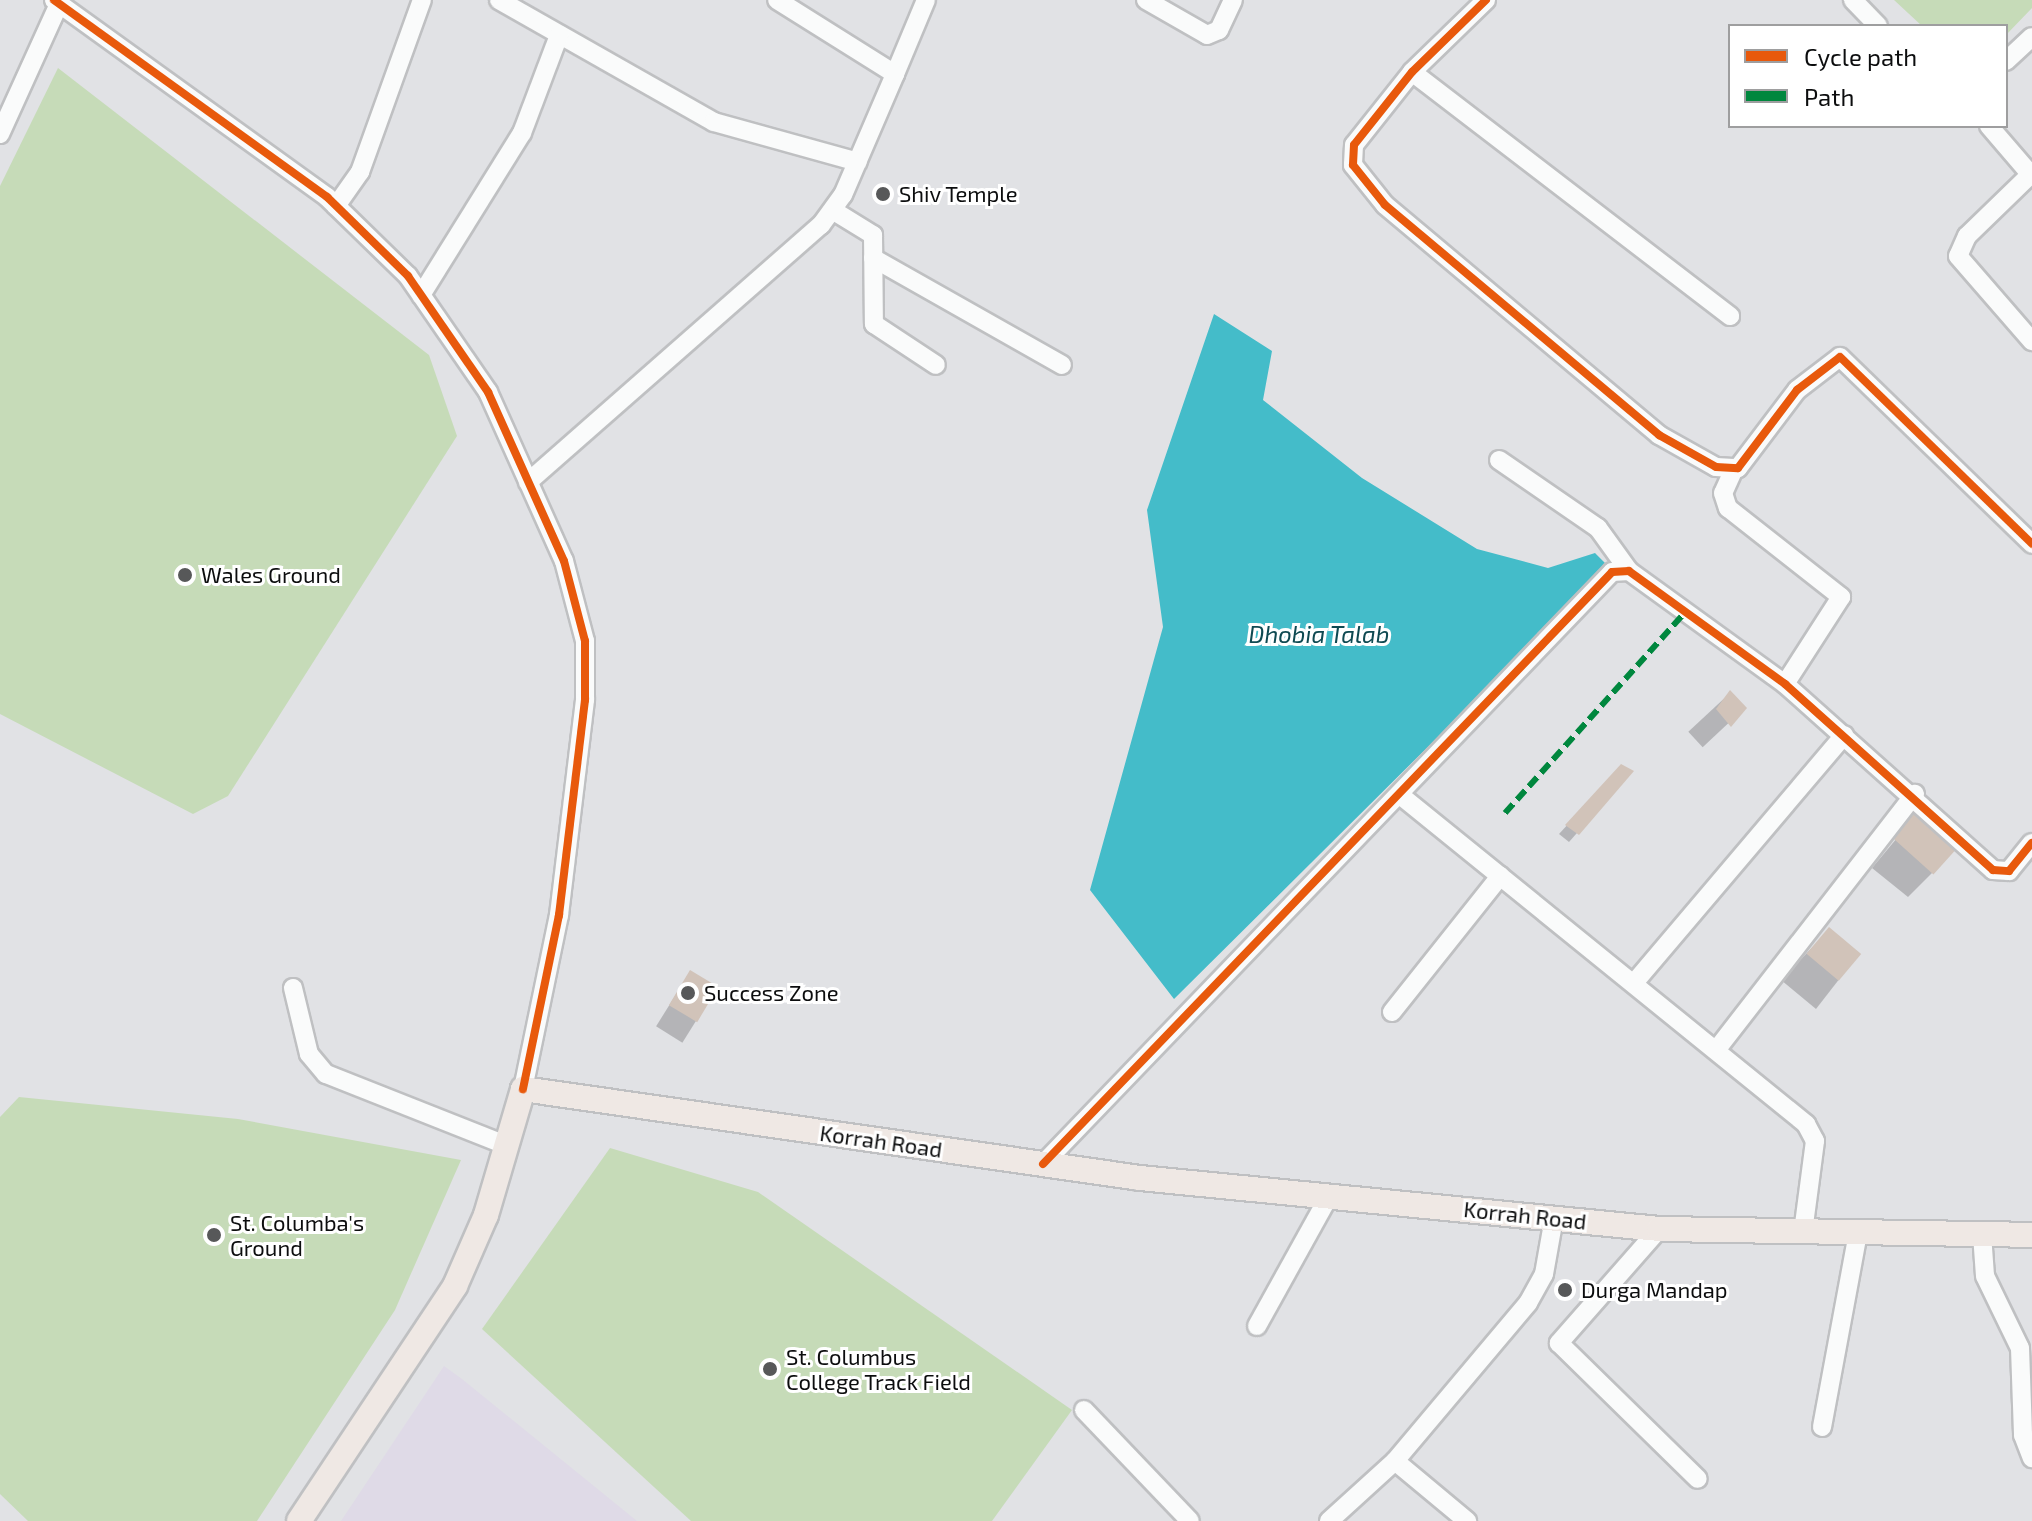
<!DOCTYPE html>
<style>
body{margin:0}
#map{position:relative;width:2032px;height:1521px;overflow:hidden;background:#e1e2e5;font-family:"Exo 2",sans-serif}
div>[style]{position:absolute}
[style*='--x']{left:calc(var(--x)*1px);top:calc(var(--y)*1px);width:calc(var(--w)*1px);rotate:calc(var(--a)*1deg)}
.education>*{inset:0;background:#dfdae7}
.green>*{inset:0;background:#c6dbb8}
.water>*{inset:0;background:#44bcc9}
.shadow>*{inset:0;background:#0003;transform-origin:0 0}
.building>*{inset:0;background:#d1c3b9;transform-origin:0 0}
.roads{filter:drop-shadow(2px 0 #bfc0c2) drop-shadow(-2px 0 #bfc0c2) drop-shadow(0 2px #bfc0c2) drop-shadow(0 -2px #bfc0c2)}
.minor>*{height:18px;margin:-9px;padding:0 9px;transform-origin:9px;border-radius:9px;background:#fafbfb}
.major>*{height:24px;margin:-12px;padding:0 12px;transform-origin:12px;border-radius:12px;background:#efe8e4}
.quiet>*{height:6px;margin-top:-3px;transform-origin:0;background:repeating-linear-gradient(90deg,#00873e 0 12px,transparent 0 18px)}
.cycleway>*{height:8px;margin:-4px;padding:0 4px;transform-origin:4px;border-radius:4px;background:#e8590c}
.dots>*{width:22px;height:22px;translate:-50% -50%;box-sizing:border-box;border:4px solid #fff;border-radius:50%}
span{translate:-50% -50%;white-space:nowrap;text-align:center;line-height:1.15;-webkit-text-stroke:6px #fff;paint-order:stroke}
.poi-label{font-size:22px;color:#0c0d0e}
.left{translate:0 -50%;text-align:left}
.street-label{font-size:22px;color:#0c0d0e}
.water-label{font-size:24px;color:#0f4a52;font-style:italic}
.legend{position:absolute;left:1728px;top:24px;width:280px;height:104px;box-sizing:border-box;background:#fff;border:2px solid #9e9e9f;margin:0;padding:10px 14px;list-style:none;font-size:24px;color:#0c0d0e}
.legend li{display:flex;align-items:center;gap:16px;height:40px}
.legend b{width:40px;border:2px solid #9e9e9f}
</style>
<div id="map">
<div class="education">
<div style="clip-path:polygon(444px 1366px,462px 1379px,637px 1521px,341px 1521px)"></div>
</div>
<div class="green">
<div style="clip-path:polygon(1894px 0,2032px 0,2032px 8px,2006px 35px,2006px 26px,1922px 26px)"></div>
<div style="clip-path:polygon(58px 68px,429px 355px,457px 436px,228px 796px,193px 814px,0 714px,0 186px)"></div>
<div style="clip-path:polygon(19px 1097px,238px 1119px,461px 1160px,395px 1310px,257px 1521px,28px 1521px,0 1494px,0 1117px)"></div>
<div style="clip-path:polygon(610px 1148px,758px 1192px,1072px 1410px,992px 1521px,691px 1521px,482px 1329px)"></div>
</div>
<div class="water">
<div style="clip-path:polygon(1214px 314px,1272px 351px,1263px 400px,1362px 478px,1477px 549px,1548px 568px,1595px 553px,1609px 567px,1174px 999px,1090px 890px,1163px 627px,1147px 510px)"></div>
</div>
<div class="shadow">
<div style="left:1730px;top:693px;width:21px;height:57px;rotate:47deg"></div>
<div style="clip-path:polygon(1631px 772px,1569px 842px,1559px 834px,1613px 775px)"></div>
<div style="clip-path:polygon(1922px 808px,1934px 871px,1908px 897px,1872px 868px)"></div>
<div style="clip-path:polygon(1829px 930px,1858px 955px,1816px 1009px,1781px 980px)"></div>
<div style="left:690px;top:972px;width:31px;height:64px;rotate:32deg"></div>
</div>
<div class="building">
<div style="clip-path:polygon(1730px 690px,1747px 708px,1731px 727px,1716px 709px)"></div>
<div style="clip-path:polygon(1621px 764px,1634px 771px,1579px 835px,1565px 825px)"></div>
<div style="left:1922px;top:805px;width:55px;height:44px;rotate:42deg"></div>
<div style="left:1829px;top:927px;width:42px;height:35px;rotate:40deg"></div>
<div style="left:690px;top:970px;width:33px;height:41px;rotate:31deg"></div>
</div>
<div class="roads">
<div class="minor">
<div style="--x:54;--y:0;--w:337;--a:35.8"></div>
<div style="--x:327;--y:197;--w:113;--a:44.3"></div>
<div style="--x:408;--y:276;--w:141;--a:55.4"></div>
<div style="--x:488;--y:392;--w:185;--a:65.8"></div>
<div style="--x:564;--y:561;--w:83;--a:75.3"></div>
<div style="--x:585;--y:641;--w:59;--a:90"></div>
<div style="--x:585;--y:700;--w:217;--a:96.9"></div>
<div style="--x:559;--y:915;--w:178;--a:101.7"></div>
<div style="--x:499;--y:0;--w:247;--a:29.6"></div>
<div style="--x:714;--y:122;--w:149;--a:15.5"></div>
<div style="--x:1146;--y:0;--w:70;--a:29.8"></div>
<div style="--x:1207;--y:35;--w:13;--a:-23"></div>
<div style="--x:1219;--y:30;--w:33;--a:-65"></div>
<div style="--x:1486;--y:0;--w:103;--a:135.8"></div>
<div style="--x:1412;--y:72;--w:93;--a:128.5"></div>
<div style="--x:1354;--y:145;--w:20;--a:93"></div>
<div style="--x:1353;--y:165;--w:51;--a:51.3"></div>
<div style="--x:1385;--y:205;--w:358;--a:40"></div>
<div style="--x:1659;--y:435;--w:65;--a:29.3"></div>
<div style="--x:1716;--y:467;--w:22;--a:3"></div>
<div style="--x:1738;--y:468;--w:98;--a:-52.9"></div>
<div style="--x:1797;--y:390;--w:54;--a:-37.5"></div>
<div style="--x:1840;--y:357;--w:268;--a:44.2"></div>
<div style="--x:1853;--y:0;--w:36;--a:46"></div>
<div style="--x:2006;--y:61;--w:35;--a:-43"></div>
<div style="--x:1412;--y:72;--w:401;--a:37.5"></div>
<div style="--x:895;--y:74;--w:80;--a:-67.3"></div>
<div style="--x:1989;--y:126;--w:66;--a:49.3"></div>
<div style="--x:0;--y:134;--w:143;--a:-65.6"></div>
<div style="--x:2031;--y:174;--w:89;--a:135.9"></div>
<div style="--x:1967;--y:236;--w:22;--a:114"></div>
<div style="--x:1958;--y:256;--w:113;--a:49"></div>
<div style="--x:336;--y:206;--w:42;--a:-54.8"></div>
<div style="--x:360;--y:172;--w:183;--a:-70.2"></div>
<div style="--x:834;--y:211;--w:46;--a:31.6"></div>
<div style="--x:873;--y:235;--w:89;--a:89.4"></div>
<div style="--x:874;--y:324;--w:74;--a:33.5"></div>
<div style="--x:873;--y:258;--w:217;--a:29.5"></div>
<div style="--x:421;--y:295;--w:191;--a:-58.1"></div>
<div style="--x:522;--y:133;--w:105;--a:-69.3"></div>
<div style="--x:1499;--y:460;--w:120;--a:34.5"></div>
<div style="--x:1598;--y:528;--w:53;--a:54.2"></div>
<div style="--x:1733;--y:471;--w:24;--a:114"></div>
<div style="--x:1723;--y:493;--w:16;--a:72"></div>
<div style="--x:1728;--y:508;--w:144;--a:38.2"></div>
<div style="--x:1841;--y:597;--w:103;--a:122.8"></div>
<div style="--x:528;--y:482;--w:390;--a:-41.3"></div>
<div style="--x:821;--y:225;--w:37;--a:-54"></div>
<div style="--x:843;--y:195;--w:132;--a:-66.7"></div>
<div style="--x:895;--y:74;--w:139;--a:-147.9"></div>
<div style="--x:1400;--y:795;--w:523;--a:39.02"></div>
<div style="--x:1806;--y:1124;--w:19;--a:62"></div>
<div style="--x:1815;--y:1141;--w:92;--a:97.5"></div>
<div style="--x:1634;--y:983;--w:325;--a:-49.7"></div>
<div style="--x:293;--y:988;--w:68;--a:76.4"></div>
<div style="--x:309;--y:1054;--w:26;--a:50"></div>
<div style="--x:326;--y:1074;--w:196;--a:21.6"></div>
<div style="--x:1392;--y:1012;--w:174;--a:-51.5"></div>
<div style="--x:1717;--y:1049;--w:323;--a:-52.2"></div>
<div style="--x:1043;--y:1164;--w:821;--a:-46.13"></div>
<div style="--x:1612;--y:572;--w:17;--a:-3"></div>
<div style="--x:1629;--y:571;--w:193;--a:35.9"></div>
<div style="--x:1785;--y:684;--w:279;--a:41.8"></div>
<div style="--x:1993;--y:870;--w:16;--a:4"></div>
<div style="--x:2009;--y:871;--w:36;--a:-51"></div>
<div style="--x:1659;--y:1229;--w:152;--a:131.3"></div>
<div style="--x:1559;--y:1343;--w:194;--a:44.4"></div>
<div style="--x:1982;--y:1234;--w:42;--a:85.9"></div>
<div style="--x:1985;--y:1276;--w:80;--a:64.1"></div>
<div style="--x:2020;--y:1348;--w:87;--a:88"></div>
<div style="--x:2023;--y:1435;--w:25;--a:69"></div>
<div style="--x:1257;--y:1326;--w:149;--a:-61"></div>
<div style="--x:1084;--y:1410;--w:153;--a:46.3"></div>
<div style="--x:1822;--y:1427;--w:197;--a:-79.5"></div>
<div style="--x:1395;--y:1461;--w:94;--a:39.8"></div>
<div style="--x:1329;--y:1521;--w:89;--a:-42.3"></div>
<div style="--x:1395;--y:1461;--w:207;--a:-49.9"></div>
<div style="--x:1528;--y:1303;--w:33;--a:-61"></div>
<div style="--x:1544;--y:1274;--w:57;--a:-79.9"></div>
</div>
<div class="major">
<div style="--x:299;--y:1521;--w:282;--a:-56.4"></div>
<div style="--x:455;--y:1286;--w:77;--a:-66.4"></div>
<div style="--x:486;--y:1215;--w:131;--a:-73.6"></div>
<div style="--x:523;--y:1089;--w:623;--a:8.21"></div>
<div style="--x:1140;--y:1178;--w:521;--a:5.61"></div>
<div style="--x:1659;--y:1229;--w:373;--a:0.9"></div>
</div>
</div>
<div class="quiet">
<div style="--x:1505;--y:813;--w:271;--a:-48.1"></div>
</div>
<div class="cycleway">
<div style="--x:54;--y:0;--w:337;--a:35.8"></div>
<div style="--x:327;--y:197;--w:113;--a:44.3"></div>
<div style="--x:408;--y:276;--w:141;--a:55.4"></div>
<div style="--x:488;--y:392;--w:185;--a:65.8"></div>
<div style="--x:564;--y:561;--w:83;--a:75.3"></div>
<div style="--x:585;--y:641;--w:59;--a:90"></div>
<div style="--x:585;--y:700;--w:217;--a:96.9"></div>
<div style="--x:559;--y:915;--w:178;--a:101.7"></div>
<div style="--x:1486;--y:0;--w:103;--a:135.8"></div>
<div style="--x:1412;--y:72;--w:93;--a:128.5"></div>
<div style="--x:1354;--y:145;--w:20;--a:93"></div>
<div style="--x:1353;--y:165;--w:51;--a:51.3"></div>
<div style="--x:1385;--y:205;--w:358;--a:40"></div>
<div style="--x:1659;--y:435;--w:65;--a:29.3"></div>
<div style="--x:1716;--y:467;--w:22;--a:3"></div>
<div style="--x:1738;--y:468;--w:98;--a:-52.9"></div>
<div style="--x:1797;--y:390;--w:54;--a:-37.5"></div>
<div style="--x:1840;--y:357;--w:268;--a:44.2"></div>
<div style="--x:1043;--y:1164;--w:821;--a:-46.13"></div>
<div style="--x:1612;--y:572;--w:17;--a:-3"></div>
<div style="--x:1629;--y:571;--w:193;--a:35.9"></div>
<div style="--x:1785;--y:684;--w:279;--a:41.8"></div>
<div style="--x:1993;--y:870;--w:16;--a:4"></div>
<div style="--x:2009;--y:871;--w:36;--a:-51"></div>
</div>
<div class="dots">
<div style="left:883px;top:194px;background:#575859"></div>
<div style="left:185px;top:575px;background:#575859"></div>
<div style="left:688px;top:993px;background:#575859"></div>
<div style="left:214px;top:1235px;background:#575859"></div>
<div style="left:1565px;top:1290px;background:#575859"></div>
<div style="left:770px;top:1369px;background:#575859"></div>
</div>
<div class="poi-label">
<span class="left" style="left:899px;top:194px">Shiv Temple</span>
<span class="left" style="left:201px;top:575px">Wales Ground</span>
<span class="left" style="left:704px;top:993px">Success Zone</span>
<span class="left" style="left:230px;top:1235px">St. Columba's<br>Ground</span>
<span class="left" style="left:1581px;top:1290px">Durga Mandap</span>
<span class="left" style="left:786px;top:1369px">St. Columbus<br>College Track Field</span>
</div>
<div class="street-label">
<span style="left:881px;top:1141px;rotate:8deg">Korrah Road</span>
<span style="left:1525px;top:1215px;rotate:6deg">Korrah Road</span>
</div>
<div class="water-label">
<span style="left:1319px;top:634px">Dhobia Talab</span>
</div>
<ul class="legend">
<li><b style="height:10px;background:#e8590c"></b>Cycle path</li>
<li><b style="height:10px;background:#00873e"></b>Path</li>
</ul>
</div>
